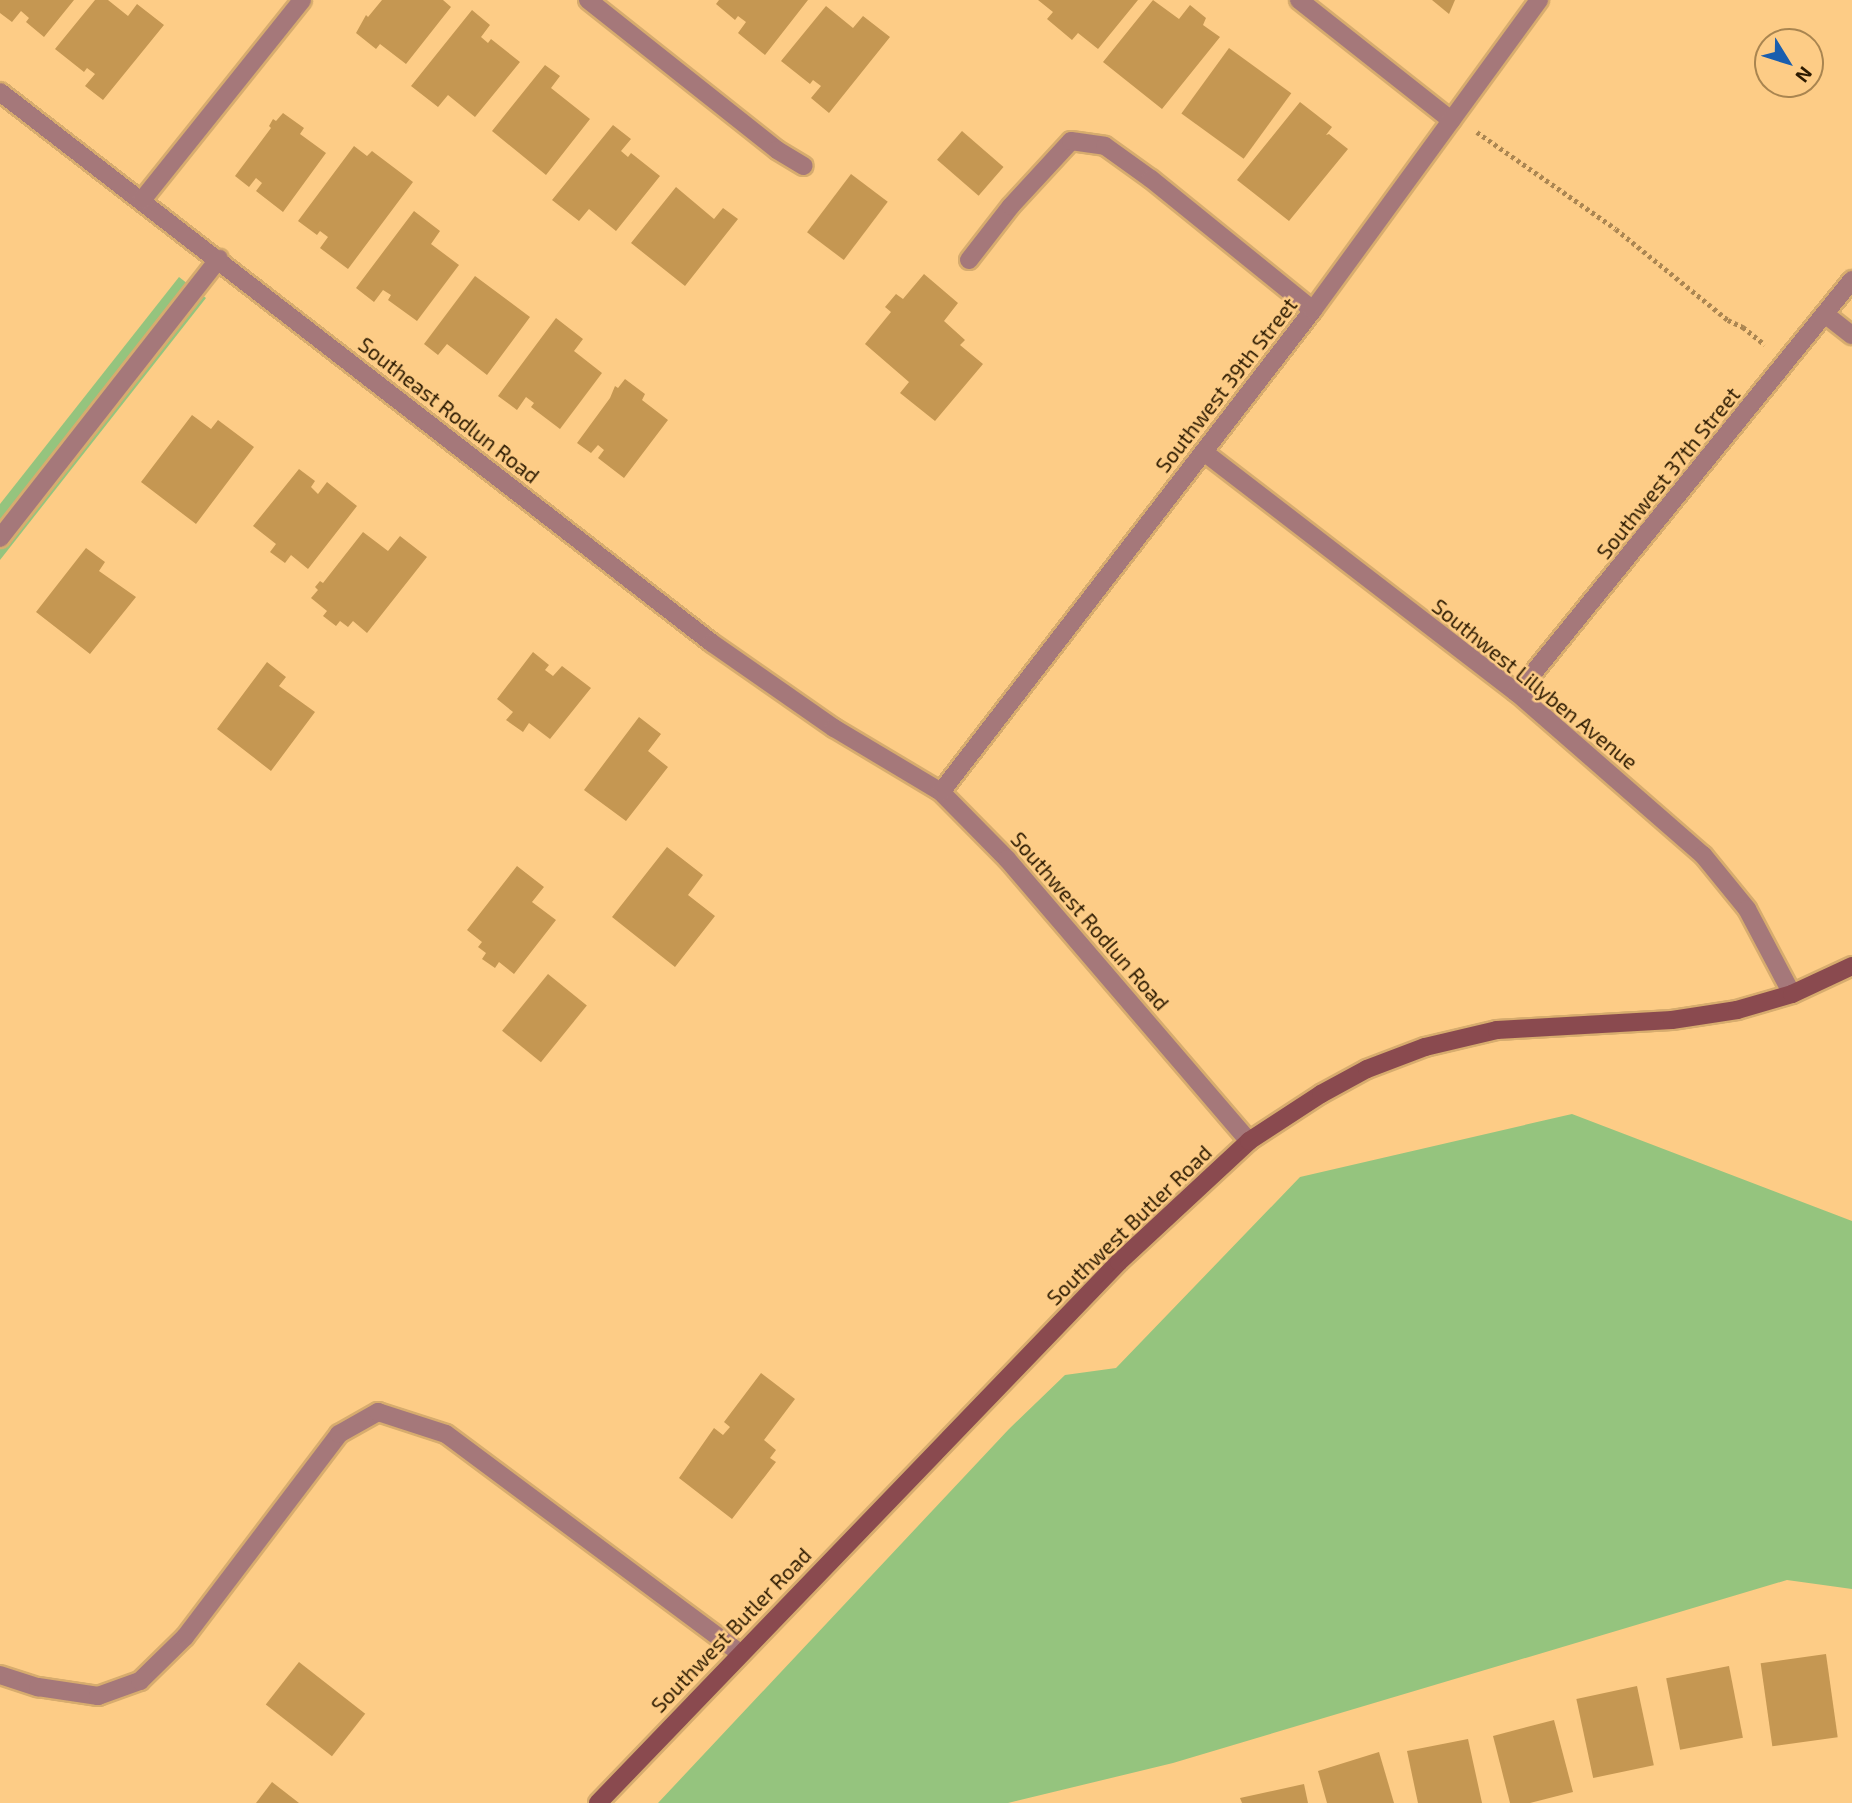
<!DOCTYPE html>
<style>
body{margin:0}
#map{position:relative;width:1852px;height:1803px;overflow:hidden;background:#fdcc86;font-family:"Exo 2",sans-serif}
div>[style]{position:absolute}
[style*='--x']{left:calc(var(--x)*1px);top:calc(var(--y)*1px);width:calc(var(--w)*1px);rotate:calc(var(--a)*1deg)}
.green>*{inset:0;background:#95c47e}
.building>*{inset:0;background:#c59752;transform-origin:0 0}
.path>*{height:4.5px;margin-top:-2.25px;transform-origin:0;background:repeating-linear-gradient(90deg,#ab8652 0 3.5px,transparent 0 7px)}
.roads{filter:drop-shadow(2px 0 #d7ac6e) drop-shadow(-2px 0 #d7ac6e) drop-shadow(0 2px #d7ac6e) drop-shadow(0 -2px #d7ac6e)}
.service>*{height:18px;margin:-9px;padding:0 9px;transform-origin:9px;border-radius:9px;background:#a5787a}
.minor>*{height:18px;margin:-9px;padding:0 9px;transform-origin:9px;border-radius:9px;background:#a5787a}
.secondary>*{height:18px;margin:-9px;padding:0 9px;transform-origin:9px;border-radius:9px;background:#8a4a4f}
span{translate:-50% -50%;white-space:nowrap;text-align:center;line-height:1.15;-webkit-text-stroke:5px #fdcc86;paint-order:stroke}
.street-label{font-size:21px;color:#2c1a00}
.north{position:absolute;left:1754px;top:28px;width:70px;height:70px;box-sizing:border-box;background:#fdcc86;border:2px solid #a98550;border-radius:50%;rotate:128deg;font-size:19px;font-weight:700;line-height:28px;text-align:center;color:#2c1a00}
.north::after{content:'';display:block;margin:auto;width:24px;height:32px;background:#1a5eae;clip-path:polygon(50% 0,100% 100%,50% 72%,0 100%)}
</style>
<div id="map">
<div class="green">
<div style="clip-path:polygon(179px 277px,206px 298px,0 560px,0 504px)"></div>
<div style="clip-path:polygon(1572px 1114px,1852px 1221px,1852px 1589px,1787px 1580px,1173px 1763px,1008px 1803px,658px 1803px,1009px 1429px,1065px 1375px,1116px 1368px,1300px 1177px)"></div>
</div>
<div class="building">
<div style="clip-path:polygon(0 0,74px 0,44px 37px,26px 22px,29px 18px,21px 11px,12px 22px,0 13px)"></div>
<div style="clip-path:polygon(95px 0,108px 0,128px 16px,137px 4px,164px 25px,103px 100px,85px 86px,95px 74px,87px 68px,84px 72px,55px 49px)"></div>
<div style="clip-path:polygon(382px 0,443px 0,451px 7px,406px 64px,380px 44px,376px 49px,356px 33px,366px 15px,368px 17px)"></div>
<div style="clip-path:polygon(719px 0,808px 0,765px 55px,738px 33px,746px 22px,738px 16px,735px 20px,716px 4px)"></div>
<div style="clip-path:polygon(1038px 0,1138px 0,1098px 49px,1078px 33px,1072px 40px,1047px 19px,1053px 12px)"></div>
<div style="clip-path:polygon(1153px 0,1179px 19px,1190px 5px,1206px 18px,1203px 25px,1220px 37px,1162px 109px,1103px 62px)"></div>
<div style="clip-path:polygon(1432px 0,1455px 0,1449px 14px)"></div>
<div style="clip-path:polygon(826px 6px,853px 28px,863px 16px,890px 37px,829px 113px,811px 98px,821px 86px,813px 80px,810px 84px,781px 61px)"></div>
<div style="clip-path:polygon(472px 10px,490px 25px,481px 37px,488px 43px,491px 39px,520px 62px,475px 117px,448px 95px,438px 107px,411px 86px)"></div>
<div style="left:1229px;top:48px;width:77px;height:81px;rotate:36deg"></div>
<div style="clip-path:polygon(545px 65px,560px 76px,551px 88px,590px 119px,546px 175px,492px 131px)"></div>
<div style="clip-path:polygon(1300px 102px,1332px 127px,1326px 135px,1329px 134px,1348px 149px,1289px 221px,1237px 180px)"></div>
<div style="clip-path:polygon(283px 113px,304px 128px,300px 134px,326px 153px,283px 212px,256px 191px,262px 183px,256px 178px,249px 187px,235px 176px,271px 128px,269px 126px,273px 119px,276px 121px)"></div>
<div style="clip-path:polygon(613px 125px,631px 139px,621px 151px,628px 157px,631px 153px,660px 176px,616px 231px,589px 209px,579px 221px,552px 200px)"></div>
<div style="left:962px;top:131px;width:55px;height:38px;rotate:41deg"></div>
<div style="clip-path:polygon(354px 146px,367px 156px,372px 151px,413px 182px,348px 269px,320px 248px,328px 237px,320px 231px,317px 235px,298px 221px)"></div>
<div style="left:851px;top:174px;width:46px;height:73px;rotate:37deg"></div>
<div style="clip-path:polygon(676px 187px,714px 219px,723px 208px,738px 219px,685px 286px,631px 243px)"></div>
<div style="clip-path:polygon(414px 211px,440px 231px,431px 244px,459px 265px,417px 321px,388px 300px,391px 295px,383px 290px,374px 302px,356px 288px)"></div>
<div style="clip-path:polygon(924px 274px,958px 303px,944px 321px,965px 340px,960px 345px,983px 364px,935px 421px,900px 393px,909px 382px,865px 344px,891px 312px,885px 307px,896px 294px,903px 299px)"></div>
<div style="clip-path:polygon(475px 276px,530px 317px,487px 375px,447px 344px,438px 355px,424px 344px)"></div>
<div style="clip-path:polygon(556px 318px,583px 339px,574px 351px,602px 373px,560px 429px,531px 407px,534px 403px,526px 397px,517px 410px,498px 396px)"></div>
<div style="clip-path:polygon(625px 379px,645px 394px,642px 400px,668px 420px,624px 478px,598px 458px,604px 450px,598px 445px,591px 453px,577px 443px,610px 398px,615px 386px,618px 388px)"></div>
<div style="clip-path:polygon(192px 415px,211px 429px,218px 420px,254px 447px,196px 524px,141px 482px)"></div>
<div style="clip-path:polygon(299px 469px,315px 481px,311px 487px,318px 494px,327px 482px,357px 506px,308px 569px,291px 555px,285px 563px,270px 552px,276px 544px,253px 526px)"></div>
<div style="clip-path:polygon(363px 532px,388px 551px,400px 536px,427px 557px,367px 633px,353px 621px,348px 627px,340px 621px,336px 626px,323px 616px,327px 611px,311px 598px,318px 590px,315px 587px,320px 581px,323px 583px)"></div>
<div style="clip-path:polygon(86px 548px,105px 562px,99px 571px,136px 597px,90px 654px,36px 612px)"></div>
<div style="clip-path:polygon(533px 652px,549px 665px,545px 670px,553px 676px,562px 666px,591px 688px,550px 739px,529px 723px,523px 732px,506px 720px,513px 712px,497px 699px)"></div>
<div style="clip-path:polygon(267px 662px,286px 677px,279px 686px,315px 712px,271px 771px,217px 729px)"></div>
<div style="clip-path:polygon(639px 717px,661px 734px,648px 751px,668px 767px,626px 821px,584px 790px)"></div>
<div style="clip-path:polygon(667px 847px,703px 875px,688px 895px,715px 916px,675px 967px,612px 917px)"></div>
<div style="clip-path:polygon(517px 866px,544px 887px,532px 902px,556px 920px,514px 974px,499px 962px,495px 968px,482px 959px,486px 953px,478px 947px,482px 942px,467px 930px)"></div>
<div style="left:548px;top:974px;width:50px;height:73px;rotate:39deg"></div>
<div style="clip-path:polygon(761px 1373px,795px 1399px,764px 1440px,776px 1450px,770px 1458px,776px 1462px,732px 1519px,679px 1478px,714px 1428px,723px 1435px,730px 1427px,724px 1422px)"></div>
<div style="left:1826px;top:1654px;width:84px;height:66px;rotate:82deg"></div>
<div style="left:299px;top:1662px;width:84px;height:54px;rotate:38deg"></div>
<div style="left:1729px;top:1666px;width:73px;height:64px;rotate:79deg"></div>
<div style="left:1637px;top:1686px;width:81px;height:62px;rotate:78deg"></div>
<div style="clip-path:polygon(1554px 1720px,1573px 1792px,1530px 1803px,1510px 1803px,1493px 1736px)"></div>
<div style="clip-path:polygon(1468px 1739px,1482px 1803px,1418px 1803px,1407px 1751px)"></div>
<div style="clip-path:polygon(1379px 1752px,1394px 1803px,1327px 1803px,1318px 1771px)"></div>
<div style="clip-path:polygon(272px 1782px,299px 1803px,256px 1803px)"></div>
<div style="clip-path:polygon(1304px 1784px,1308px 1803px,1242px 1803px,1240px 1798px)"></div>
</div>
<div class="path">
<div style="--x:1477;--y:132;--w:169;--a:34.9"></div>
<div style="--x:1616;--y:229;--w:144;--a:39.1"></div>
<div style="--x:1728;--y:320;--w:17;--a:25"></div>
<div style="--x:1743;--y:327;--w:28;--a:39"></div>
</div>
<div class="roads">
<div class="service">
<div style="--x:969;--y:260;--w:68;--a:-52.1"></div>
<div style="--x:1011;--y:206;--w:88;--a:-47.3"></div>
<div style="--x:1071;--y:141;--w:34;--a:8"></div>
<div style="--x:1105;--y:146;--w:57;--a:35.7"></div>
<div style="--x:1151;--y:179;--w:208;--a:39"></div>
<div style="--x:0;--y:538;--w:355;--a:-51.9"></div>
<div style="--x:0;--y:1675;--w:40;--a:18"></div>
<div style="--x:38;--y:1687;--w:61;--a:8.5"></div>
<div style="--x:98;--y:1696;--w:45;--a:-19.7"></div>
<div style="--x:140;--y:1681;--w:63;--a:-44.4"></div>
<div style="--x:185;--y:1637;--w:255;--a:-52.8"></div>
<div style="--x:339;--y:1434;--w:45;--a:-29.4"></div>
<div style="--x:378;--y:1412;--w:71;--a:17.9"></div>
<div style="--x:446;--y:1434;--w:367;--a:36.7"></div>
</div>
<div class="minor">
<div style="--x:588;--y:0;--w:241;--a:38.4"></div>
<div style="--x:777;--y:150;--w:31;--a:31"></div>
<div style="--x:1299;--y:0;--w:194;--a:38.3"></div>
<div style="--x:0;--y:92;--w:900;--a:37.74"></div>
<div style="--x:712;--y:643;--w:149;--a:34.9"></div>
<div style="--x:834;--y:728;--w:125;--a:30.9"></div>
<div style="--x:941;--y:792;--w:94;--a:45.4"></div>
<div style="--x:1007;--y:859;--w:372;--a:49.4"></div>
<div style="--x:142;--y:200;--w:256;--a:-51.3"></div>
<div style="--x:1826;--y:315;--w:33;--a:38"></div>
<div style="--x:1204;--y:452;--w:395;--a:37.6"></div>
<div style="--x:1517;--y:693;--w:247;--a:41.1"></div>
<div style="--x:1703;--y:855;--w:70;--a:50.8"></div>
<div style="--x:1747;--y:909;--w:96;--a:62.1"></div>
<div style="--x:1517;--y:693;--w:532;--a:-50.95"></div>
<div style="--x:941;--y:792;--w:609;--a:-52.34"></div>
<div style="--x:1313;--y:310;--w:384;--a:-53.9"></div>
</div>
<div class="secondary">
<div style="--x:598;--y:1803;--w:751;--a:-46.08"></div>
<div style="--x:1119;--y:1262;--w:178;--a:-42.9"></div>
<div style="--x:1249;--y:1141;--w:86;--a:-33.1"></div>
<div style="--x:1321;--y:1094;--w:52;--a:-28.5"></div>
<div style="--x:1367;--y:1069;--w:62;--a:-20.8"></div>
<div style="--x:1425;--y:1047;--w:74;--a:-13.3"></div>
<div style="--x:1497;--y:1030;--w:175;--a:-3.3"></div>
<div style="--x:1672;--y:1020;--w:66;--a:-8.7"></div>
<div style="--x:1737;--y:1010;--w:57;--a:-16.2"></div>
<div style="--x:1792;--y:994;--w:66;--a:-25"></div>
</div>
</div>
<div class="street-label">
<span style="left:1226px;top:385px;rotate:-52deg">Southwest 39th Street</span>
<span style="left:449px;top:410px;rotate:38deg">Southeast Rodlun Road</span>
<span style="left:1668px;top:473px;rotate:-51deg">Southwest 37th Street</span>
<span style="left:1535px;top:684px;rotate:39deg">Southwest Lillyben Avenue</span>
<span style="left:1090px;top:921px;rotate:49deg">Southwest Rodlun Road</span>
<span style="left:1129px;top:1225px;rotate:-44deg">Southwest Butler Road</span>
<span style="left:731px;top:1630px;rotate:-46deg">Southwest Butler Road</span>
</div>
<div class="north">N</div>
</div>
